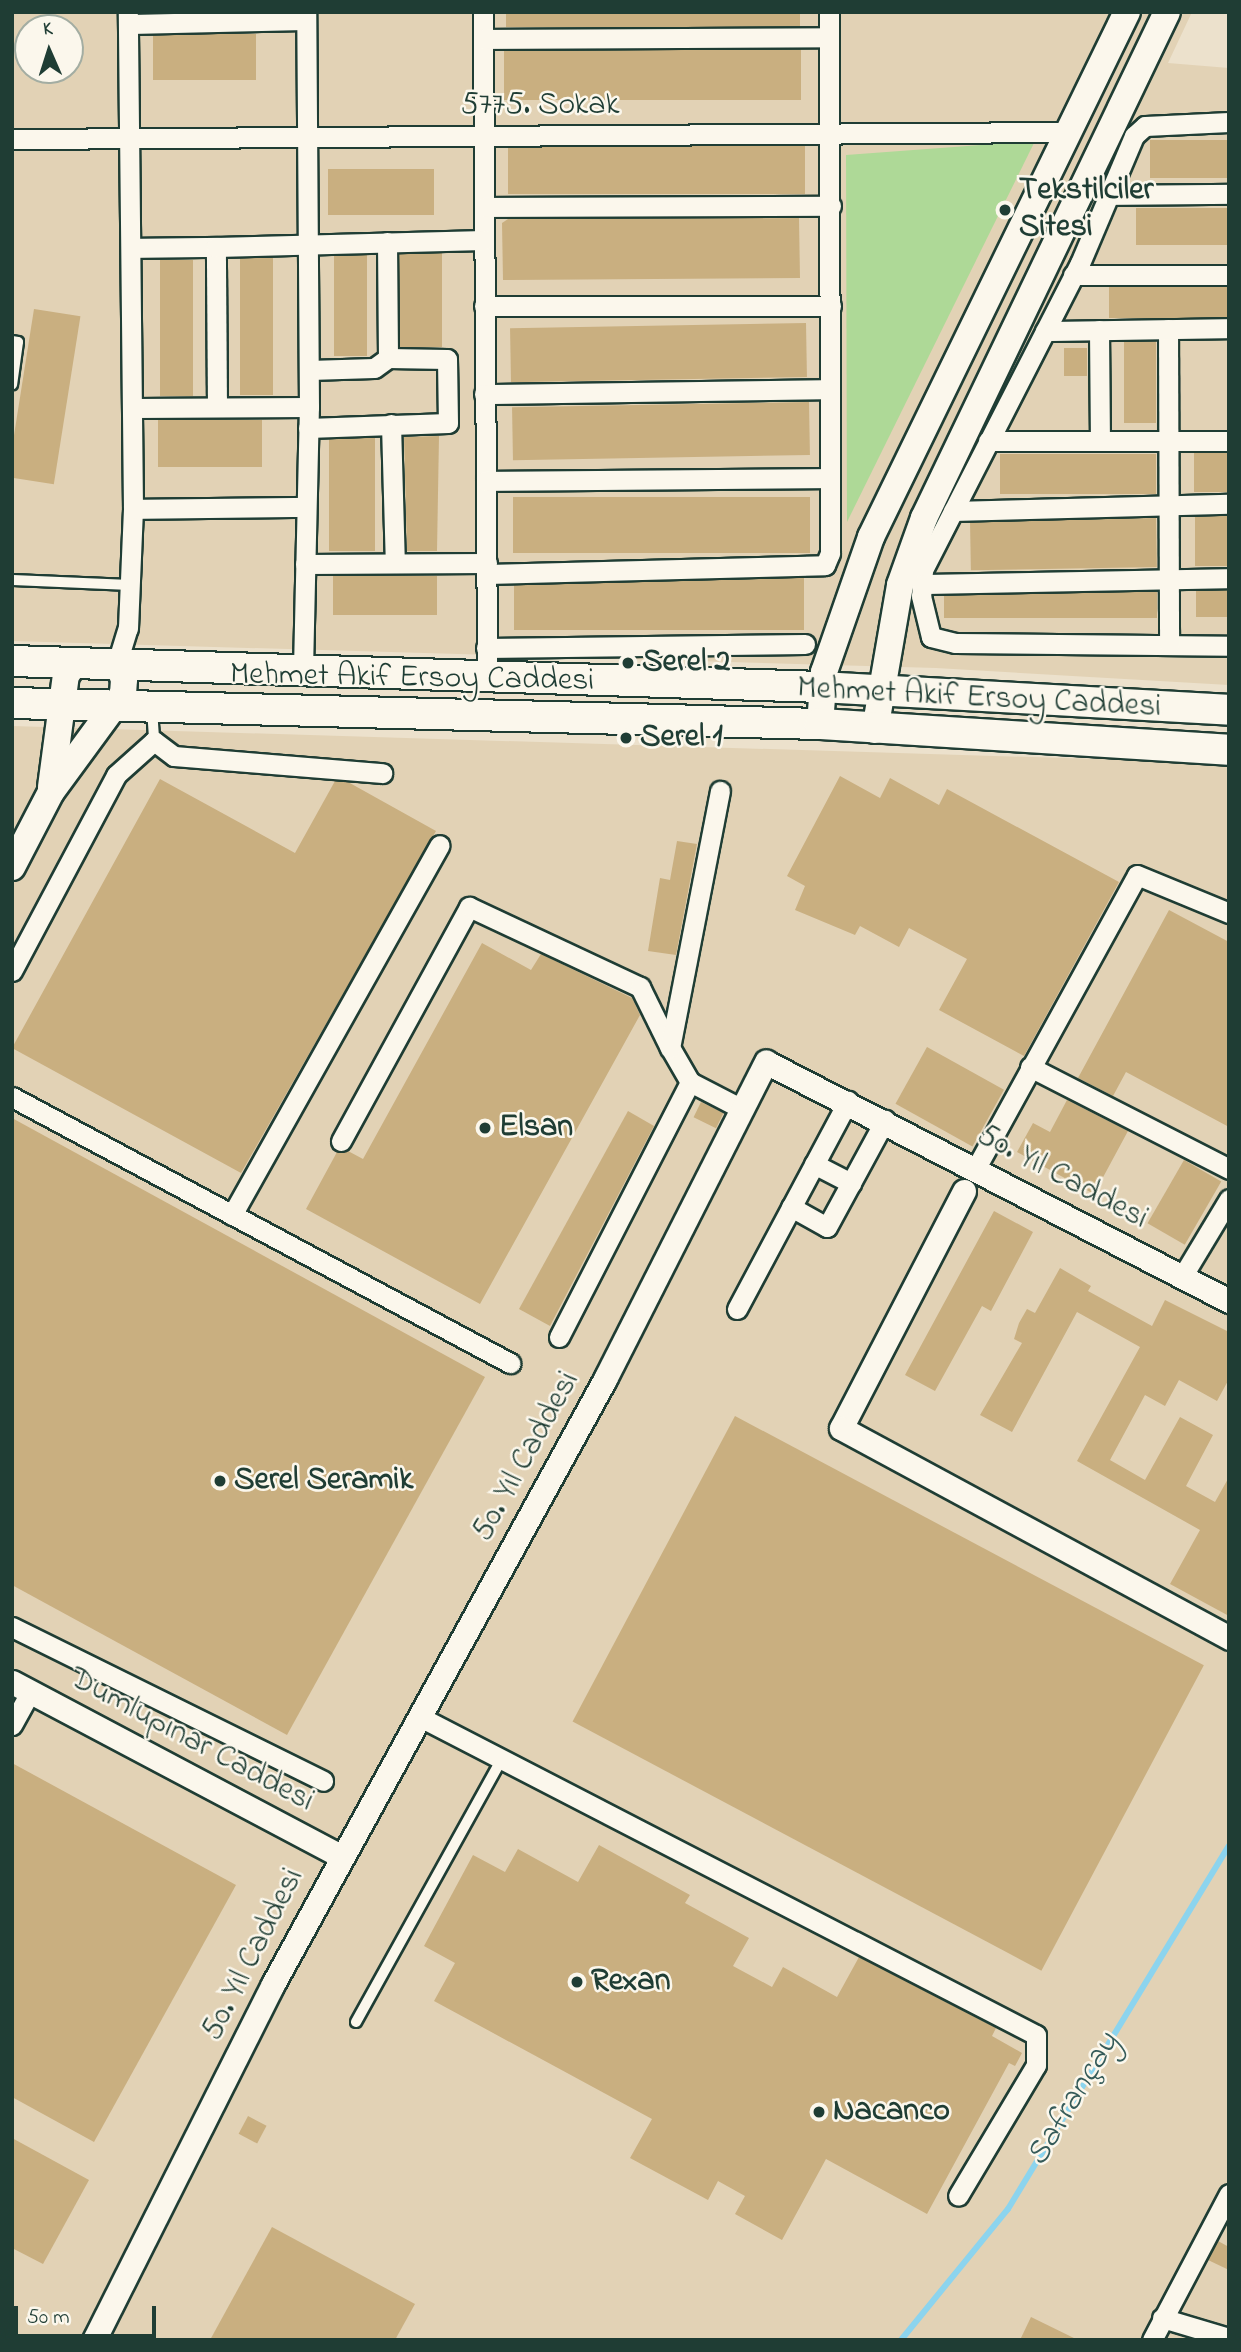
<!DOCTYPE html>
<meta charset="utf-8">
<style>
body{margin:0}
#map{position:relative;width:1241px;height:2352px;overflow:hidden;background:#ece1cc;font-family:"Indie Flower",sans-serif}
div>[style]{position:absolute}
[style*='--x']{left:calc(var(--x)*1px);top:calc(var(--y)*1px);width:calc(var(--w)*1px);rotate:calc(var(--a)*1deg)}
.built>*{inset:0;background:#e2d2b5}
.green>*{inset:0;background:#aed997}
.stream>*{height:6px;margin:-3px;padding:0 3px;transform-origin:3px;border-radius:3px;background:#8cd4ee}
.building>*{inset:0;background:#c9af80;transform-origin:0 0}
.roads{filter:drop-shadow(2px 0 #1f3d34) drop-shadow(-2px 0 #1f3d34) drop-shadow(0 2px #1f3d34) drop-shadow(0 -2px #1f3d34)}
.service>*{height:10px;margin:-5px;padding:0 5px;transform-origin:5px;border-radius:5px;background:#fbf7ec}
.minor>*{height:19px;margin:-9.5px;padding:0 9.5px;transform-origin:9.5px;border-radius:9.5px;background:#fbf7ec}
.tertiary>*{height:23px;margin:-11.5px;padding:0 11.5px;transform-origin:11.5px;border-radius:11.5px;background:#fbf7ec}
.secondary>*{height:26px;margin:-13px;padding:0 13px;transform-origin:13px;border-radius:13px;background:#fbf7ec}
.primary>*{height:30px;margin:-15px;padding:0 15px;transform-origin:15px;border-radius:15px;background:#fbf7ec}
.dots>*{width:19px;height:19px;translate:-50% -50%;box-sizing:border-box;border:4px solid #fbf7ec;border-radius:50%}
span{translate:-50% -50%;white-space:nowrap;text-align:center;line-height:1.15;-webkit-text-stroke:5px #fbf7ec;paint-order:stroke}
.street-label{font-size:32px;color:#1f3d34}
.poi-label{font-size:32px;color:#1f3d34;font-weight:700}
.left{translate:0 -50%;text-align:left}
.water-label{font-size:33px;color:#355b59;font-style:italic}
.frame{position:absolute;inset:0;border:14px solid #1f3d34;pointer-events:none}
.north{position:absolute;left:14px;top:14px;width:70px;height:70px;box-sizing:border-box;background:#fbf7ec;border:2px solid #a3ada2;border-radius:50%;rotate:357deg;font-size:19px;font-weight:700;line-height:28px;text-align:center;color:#1f3d34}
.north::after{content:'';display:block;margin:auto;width:24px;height:32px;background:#1f3d34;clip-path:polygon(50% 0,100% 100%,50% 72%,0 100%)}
.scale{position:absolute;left:14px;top:2306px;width:142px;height:32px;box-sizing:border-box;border:4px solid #1f3d34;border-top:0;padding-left:9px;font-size:21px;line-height:24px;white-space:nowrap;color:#1f3d34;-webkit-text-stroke:5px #fbf7ec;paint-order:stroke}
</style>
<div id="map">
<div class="built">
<div style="clip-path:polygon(evenodd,12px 12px,1192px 12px,1168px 63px,1229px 68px,1229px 685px,936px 668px,12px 641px,12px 12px,28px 28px,70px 28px,70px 70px,28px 70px,28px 28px)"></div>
<div style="clip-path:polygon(12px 726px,1194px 762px,1229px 767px,1229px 2340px,12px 2340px)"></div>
</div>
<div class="green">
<div style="clip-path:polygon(1035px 141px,847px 522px,846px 155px)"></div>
</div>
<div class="stream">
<div style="--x:901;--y:2340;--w:169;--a:-50.8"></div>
<div style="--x:1008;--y:2209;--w:425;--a:-58.7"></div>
</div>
<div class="building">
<div style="left:506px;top:12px;width:294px;height:15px"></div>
<div style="left:256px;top:34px;width:46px;height:103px;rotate:90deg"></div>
<div style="left:801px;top:49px;width:51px;height:297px;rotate:90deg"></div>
<div style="left:1229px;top:140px;width:38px;height:79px;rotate:90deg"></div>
<div style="left:805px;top:146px;width:48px;height:297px;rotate:90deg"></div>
<div style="left:328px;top:169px;width:106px;height:46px"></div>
<div style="left:1229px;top:208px;width:37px;height:93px;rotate:90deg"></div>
<div style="clip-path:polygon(799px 218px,800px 278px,503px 280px,502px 223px,508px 219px)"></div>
<div style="left:442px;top:253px;width:94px;height:43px;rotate:90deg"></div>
<div style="left:367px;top:255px;width:101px;height:33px;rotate:90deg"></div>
<div style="left:273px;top:258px;width:137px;height:33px;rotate:90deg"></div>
<div style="left:160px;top:260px;width:33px;height:136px"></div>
<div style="left:1109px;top:287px;width:120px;height:31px"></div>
<div style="left:34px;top:309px;width:47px;height:170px;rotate:9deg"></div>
<div style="left:806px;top:323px;width:54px;height:296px;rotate:89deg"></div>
<div style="left:1156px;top:341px;width:82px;height:32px;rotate:90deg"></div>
<div style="left:1087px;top:348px;width:28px;height:23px;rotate:90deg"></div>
<div style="left:809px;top:402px;width:53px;height:297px;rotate:89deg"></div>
<div style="left:158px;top:420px;width:104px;height:47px"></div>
<div style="clip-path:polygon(439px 436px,437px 551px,407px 551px,404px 437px)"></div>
<div style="left:375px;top:438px;width:113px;height:46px;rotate:90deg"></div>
<div style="left:1229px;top:453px;width:39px;height:35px;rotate:90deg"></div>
<div style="left:1156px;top:454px;width:40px;height:156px;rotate:90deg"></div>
<div style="left:810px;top:497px;width:56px;height:297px;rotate:90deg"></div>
<div style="left:1229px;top:516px;width:50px;height:34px;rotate:90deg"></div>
<div style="left:1156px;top:518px;width:49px;height:186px;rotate:89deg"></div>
<div style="left:333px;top:576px;width:104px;height:39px"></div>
<div style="left:804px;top:578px;width:52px;height:290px;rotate:90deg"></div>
<div style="left:1229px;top:590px;width:27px;height:33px;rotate:90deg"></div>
<div style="left:1157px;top:592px;width:26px;height:213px;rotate:90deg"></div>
<div style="clip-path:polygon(840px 776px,880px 798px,890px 778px,939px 805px,947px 789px,1119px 882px,1024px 1056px,939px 1010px,967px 959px,909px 928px,899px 947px,860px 926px,855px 935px,795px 910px,805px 886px,787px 876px)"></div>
<div style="clip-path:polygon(160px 779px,295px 853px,335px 781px,348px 782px,436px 831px,241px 1173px,12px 1048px)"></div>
<div style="clip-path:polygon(677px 841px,697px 844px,676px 955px,648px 951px,660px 878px,670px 880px)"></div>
<div style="clip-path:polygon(1169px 910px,1229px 942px,1229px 1127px,1126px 1072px,1113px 1096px,1078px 1078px)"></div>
<div style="clip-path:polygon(482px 943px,531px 970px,541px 954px,632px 998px,640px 1015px,480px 1304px,306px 1209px,337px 1152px,348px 1151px,363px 1159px)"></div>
<div style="left:927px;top:1047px;width:88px;height:65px;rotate:29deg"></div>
<div style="clip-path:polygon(1067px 1100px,1128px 1131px,1094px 1194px,1017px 1152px,1033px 1123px,1050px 1132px)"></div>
<div style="left:701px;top:1102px;width:25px;height:17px;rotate:26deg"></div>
<div style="clip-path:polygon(628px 1111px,654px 1126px,550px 1326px,519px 1309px)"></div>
<div style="clip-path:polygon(12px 1118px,485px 1377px,287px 1735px,12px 1585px)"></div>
<div style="left:1184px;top:1160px;width:43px;height:73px;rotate:30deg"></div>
<div style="clip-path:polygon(994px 1211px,1033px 1232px,991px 1311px,982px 1306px,935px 1391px,905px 1375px)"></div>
<div style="clip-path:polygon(1060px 1268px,1091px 1286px,1088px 1291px,1152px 1326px,1165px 1300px,1229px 1332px,1229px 1379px,1217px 1401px,1179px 1380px,1165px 1406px,1145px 1395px,1110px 1460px,1145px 1480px,1180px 1417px,1213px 1435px,1186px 1486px,1215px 1502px,1229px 1477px,1229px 1616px,1170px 1584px,1200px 1530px,1077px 1461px,1140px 1347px,1077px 1312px,1012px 1432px,980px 1415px,1022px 1343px,1014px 1339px,1019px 1323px,1027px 1309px,1035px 1313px)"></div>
<div style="left:735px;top:1416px;width:531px;height:346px;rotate:28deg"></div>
<div style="clip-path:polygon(12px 1763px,236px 1885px,94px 2142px,12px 2097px)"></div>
<div style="clip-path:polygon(599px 1845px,690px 1895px,685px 1903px,749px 1938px,733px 1966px,772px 1987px,783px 1967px,837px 1997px,859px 1957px,996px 2028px,992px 2036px,1022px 2053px,1015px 2066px,1009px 2063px,927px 2214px,826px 2159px,782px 2240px,735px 2214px,745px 2196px,718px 2181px,708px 2200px,630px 2158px,652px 2119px,434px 2001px,455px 1963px,424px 1946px,473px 1855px,505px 1872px,518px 1849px,578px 1882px)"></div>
<div style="left:248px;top:2116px;width:21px;height:20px;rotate:28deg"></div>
<div style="clip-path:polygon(12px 2138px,89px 2180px,43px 2264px,12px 2248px)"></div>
<div style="clip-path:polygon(272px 2227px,415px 2304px,395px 2340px,210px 2340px)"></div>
<div style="clip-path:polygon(1218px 2241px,1229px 2247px,1229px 2270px,1208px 2260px)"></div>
<div style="clip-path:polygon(1031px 2317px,1078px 2340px,1020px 2340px)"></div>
</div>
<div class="roads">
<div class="service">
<div style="--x:12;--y:341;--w:6;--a:9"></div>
<div style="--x:18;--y:342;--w:43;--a:97.9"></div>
<div style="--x:12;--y:580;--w:119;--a:2.4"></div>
<div style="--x:152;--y:709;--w:32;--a:86"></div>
<div style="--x:356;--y:2022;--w:301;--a:-61"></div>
</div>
<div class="minor">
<div style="--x:483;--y:12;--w:662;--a:89.65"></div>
<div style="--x:129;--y:24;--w:177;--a:-1.3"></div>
<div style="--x:483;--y:39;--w:346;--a:-0.3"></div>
<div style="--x:1229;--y:122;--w:84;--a:177.3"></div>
<div style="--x:1145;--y:126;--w:15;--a:138"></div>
<div style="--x:1134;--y:136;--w:138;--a:113"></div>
<div style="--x:1080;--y:263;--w:345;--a:117.1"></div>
<div style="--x:923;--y:570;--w:26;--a:94"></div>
<div style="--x:921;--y:596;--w:42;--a:76.3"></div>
<div style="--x:931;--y:637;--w:25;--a:14"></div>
<div style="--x:955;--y:643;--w:274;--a:0.6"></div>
<div style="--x:12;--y:139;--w:1056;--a:-0.38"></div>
<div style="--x:1108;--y:195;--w:121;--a:-0.5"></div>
<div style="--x:484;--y:207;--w:347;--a:-0.2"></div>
<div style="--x:387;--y:242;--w:116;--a:89.5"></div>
<div style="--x:133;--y:248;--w:83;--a:-0.7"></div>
<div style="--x:1073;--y:275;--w:156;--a:0"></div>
<div style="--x:484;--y:306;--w:347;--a:0"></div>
<div style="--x:1168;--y:329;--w:316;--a:89.8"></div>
<div style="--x:1099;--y:330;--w:111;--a:89.5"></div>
<div style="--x:1045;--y:331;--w:184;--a:-0.9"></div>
<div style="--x:484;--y:394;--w:346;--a:-0.8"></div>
<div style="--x:217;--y:407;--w:160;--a:-90.4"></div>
<div style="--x:216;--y:247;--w:268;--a:-1.5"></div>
<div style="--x:135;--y:408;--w:174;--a:-0.3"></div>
<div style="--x:391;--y:424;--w:139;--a:88.4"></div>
<div style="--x:308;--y:428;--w:140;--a:-2"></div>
<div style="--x:448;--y:423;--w:64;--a:-90.9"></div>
<div style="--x:447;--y:359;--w:59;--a:-179"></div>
<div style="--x:388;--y:358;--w:17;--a:144"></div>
<div style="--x:374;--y:368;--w:65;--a:178.2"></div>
<div style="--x:988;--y:441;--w:241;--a:0"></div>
<div style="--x:486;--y:481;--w:343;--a:-0.5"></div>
<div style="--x:133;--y:509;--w:172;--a:-0.7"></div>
<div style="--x:953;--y:511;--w:276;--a:-1.5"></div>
<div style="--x:305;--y:564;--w:182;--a:-0.3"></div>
<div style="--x:487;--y:574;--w:338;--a:-1.5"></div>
<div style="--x:825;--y:565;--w:13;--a:-67"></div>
<div style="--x:830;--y:553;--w:541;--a:-90.11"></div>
<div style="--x:922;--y:584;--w:307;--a:-1.1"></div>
<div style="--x:486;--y:648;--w:319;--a:-0.7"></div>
<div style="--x:117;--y:663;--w:37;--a:-73"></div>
<div style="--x:128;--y:628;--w:119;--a:-87.6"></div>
<div style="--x:133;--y:509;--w:497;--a:-90.6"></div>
<div style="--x:303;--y:669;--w:262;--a:-88.7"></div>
<div style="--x:309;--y:407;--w:395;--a:-90.4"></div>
<div style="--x:12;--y:971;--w:222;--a:-62"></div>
<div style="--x:116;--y:775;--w:51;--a:-41.8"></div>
<div style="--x:154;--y:741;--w:25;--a:37"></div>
<div style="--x:174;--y:756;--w:209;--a:4.7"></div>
<div style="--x:1030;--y:1067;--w:224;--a:27.1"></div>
<div style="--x:690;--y:1082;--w:59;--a:27.4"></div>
<div style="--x:12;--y:1097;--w:565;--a:28.11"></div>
<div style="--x:341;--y:1141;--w:267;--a:-61.3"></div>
<div style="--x:469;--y:907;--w:189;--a:25.1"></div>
<div style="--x:640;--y:987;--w:68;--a:63.8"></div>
<div style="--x:814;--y:1164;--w:42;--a:27.2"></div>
<div style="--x:976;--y:1168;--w:334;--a:-61.2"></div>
<div style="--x:1137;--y:875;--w:100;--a:22.4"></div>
<div style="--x:791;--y:1207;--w:41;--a:29.1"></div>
<div style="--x:827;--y:1227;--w:122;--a:-61.5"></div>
<div style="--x:232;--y:1215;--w:424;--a:-60.7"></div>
<div style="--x:1182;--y:1277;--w:91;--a:-58.9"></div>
<div style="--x:737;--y:1309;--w:236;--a:-61.9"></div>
<div style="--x:559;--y:1337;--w:287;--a:-62.8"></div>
<div style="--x:690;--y:1082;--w:39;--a:-120"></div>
<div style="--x:670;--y:1048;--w:262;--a:-79"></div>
<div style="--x:12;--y:1627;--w:347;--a:26.3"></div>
<div style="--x:420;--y:1717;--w:693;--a:27.3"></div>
<div style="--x:1036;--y:2035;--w:30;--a:90"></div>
<div style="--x:1036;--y:2065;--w:152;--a:120.8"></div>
<div style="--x:12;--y:1725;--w:38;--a:-61"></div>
<div style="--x:1162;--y:2318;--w:70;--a:16.6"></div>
<div style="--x:1152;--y:2340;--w:165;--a:-62.2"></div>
</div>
<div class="tertiary">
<div style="--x:964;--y:1191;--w:267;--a:117.4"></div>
<div style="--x:841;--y:1428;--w:441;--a:28.4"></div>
<div style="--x:12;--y:1682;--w:371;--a:27.9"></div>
<div style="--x:94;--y:2340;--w:398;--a:-63.3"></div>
<div style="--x:273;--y:1984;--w:690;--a:-61.24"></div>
<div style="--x:605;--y:1379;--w:356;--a:-63.1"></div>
<div style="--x:766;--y:1062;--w:521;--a:27.3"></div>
</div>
<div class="secondary">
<div style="--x:820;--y:724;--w:52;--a:-85.6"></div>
<div style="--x:824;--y:672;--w:143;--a:-70.8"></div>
<div style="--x:871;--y:537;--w:584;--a:-64.01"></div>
<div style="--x:875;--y:730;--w:147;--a:-80.2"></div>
<div style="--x:900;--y:585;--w:71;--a:-70.3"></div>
<div style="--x:924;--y:518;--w:561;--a:-64.35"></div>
<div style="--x:51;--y:787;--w:113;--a:-82.4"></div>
<div style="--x:66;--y:675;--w:16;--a:-52"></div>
<div style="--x:12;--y:867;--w:85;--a:-62.5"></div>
<div style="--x:51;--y:792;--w:122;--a:-53.7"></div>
<div style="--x:123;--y:694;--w:15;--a:-86"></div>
<div style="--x:124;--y:679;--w:17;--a:-114"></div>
</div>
<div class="primary">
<div style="--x:12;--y:661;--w:810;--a:1.84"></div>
<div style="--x:822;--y:687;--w:408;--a:3.2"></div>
<div style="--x:12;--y:703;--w:808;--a:1.49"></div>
<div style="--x:820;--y:724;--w:410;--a:3.6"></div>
</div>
</div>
<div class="dots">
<div style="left:1005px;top:210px;background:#1f3d34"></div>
<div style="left:628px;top:663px;background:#1f3d34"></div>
<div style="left:626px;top:738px;background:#1f3d34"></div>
<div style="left:485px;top:1128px;background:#1f3d34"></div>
<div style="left:220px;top:1481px;background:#1f3d34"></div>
<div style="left:577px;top:1982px;background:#1f3d34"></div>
<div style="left:819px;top:2112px;background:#1f3d34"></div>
</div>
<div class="street-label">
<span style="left:540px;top:106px">5775. Sokak</span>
<span style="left:412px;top:679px;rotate:1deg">Mehmet Akif Ersoy Caddesi</span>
<span style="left:979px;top:699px;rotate:3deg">Mehmet Akif Ersoy Caddesi</span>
<span style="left:1062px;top:1178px;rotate:28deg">50. Yıl Caddesi</span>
<span style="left:527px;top:1457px;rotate:-61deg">50. Yıl Caddesi</span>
<span style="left:191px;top:1741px;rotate:28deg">Dumlupınar Caddesi</span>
<span style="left:254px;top:1955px;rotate:-63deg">50. Yıl Caddesi</span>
</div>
<div class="poi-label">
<span class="left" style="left:1019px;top:210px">Tekstilciler<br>Sitesi</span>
<span class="left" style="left:642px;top:663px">Serel 2</span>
<span class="left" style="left:640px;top:738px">Serel 1</span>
<span class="left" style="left:499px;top:1128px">Elsan</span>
<span class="left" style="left:234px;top:1481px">Serel Seramik</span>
<span class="left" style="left:591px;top:1982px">Rexan</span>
<span class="left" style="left:833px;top:2112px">Nacanco</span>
</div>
<div class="water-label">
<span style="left:1074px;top:2100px;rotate:-59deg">Safrançay</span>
</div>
<div class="frame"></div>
<div class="north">K</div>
<div class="scale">50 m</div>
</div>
